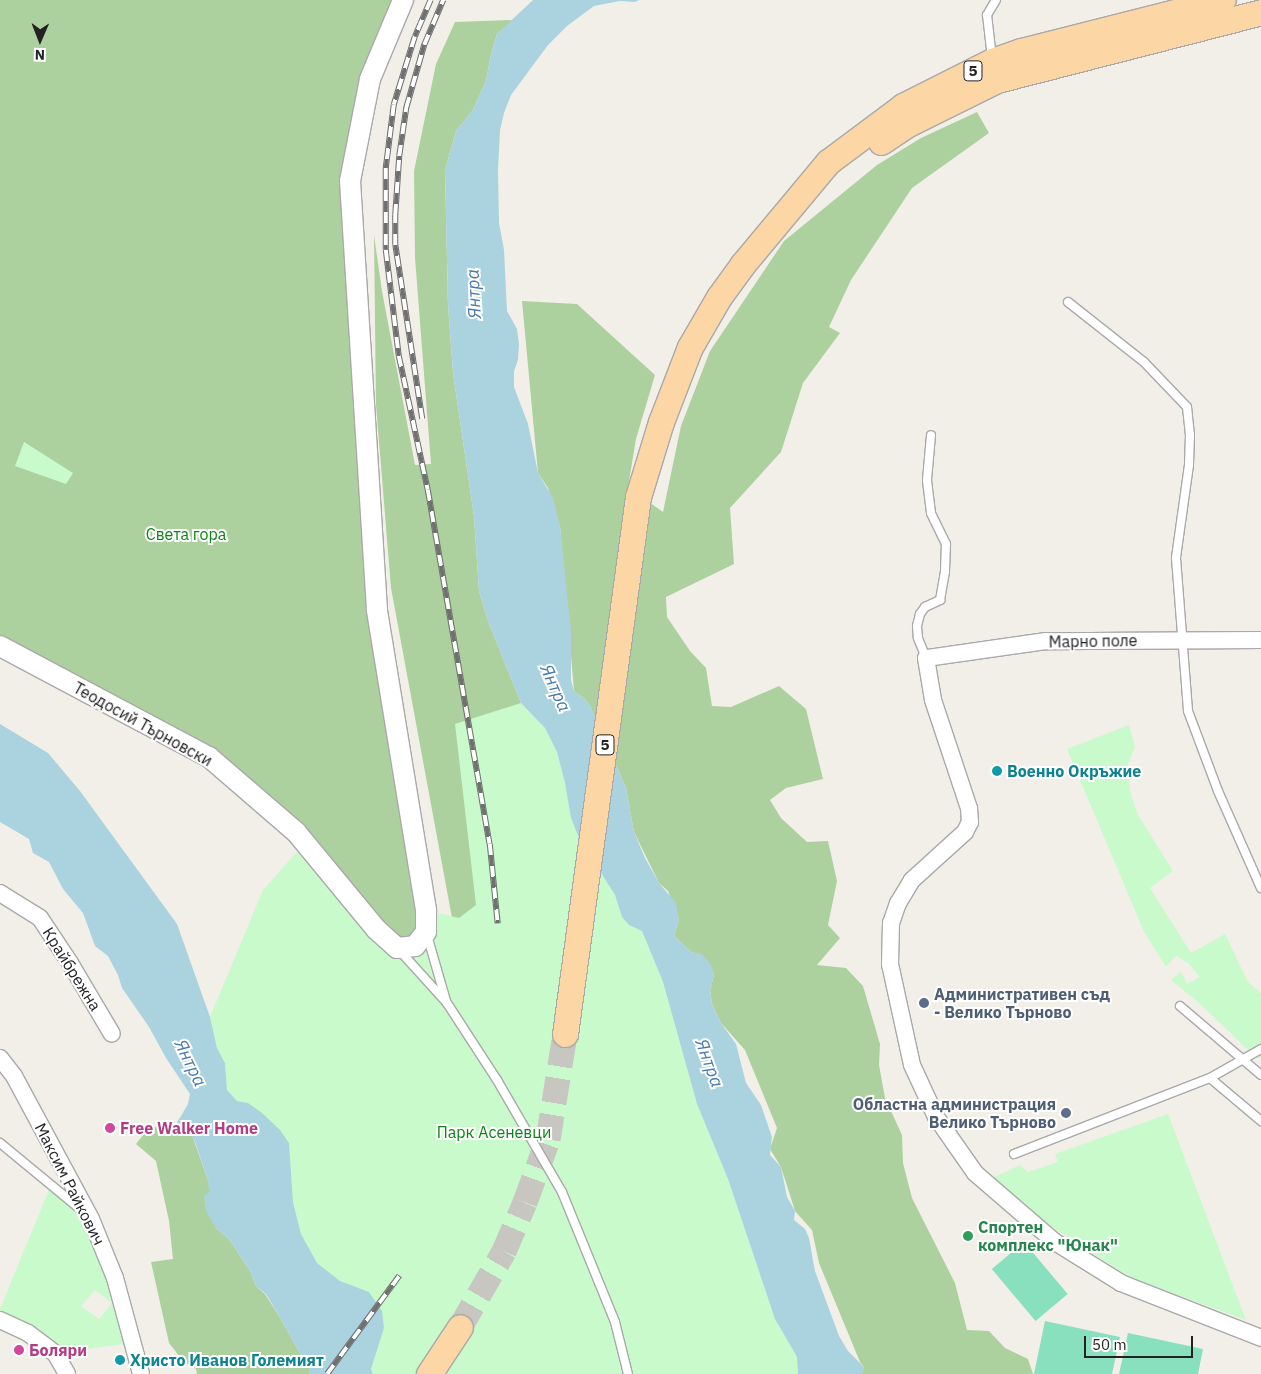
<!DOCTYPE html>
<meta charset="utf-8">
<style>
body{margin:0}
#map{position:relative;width:1261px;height:1374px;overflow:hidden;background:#f2efe9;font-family:"IBM Plex Sans",sans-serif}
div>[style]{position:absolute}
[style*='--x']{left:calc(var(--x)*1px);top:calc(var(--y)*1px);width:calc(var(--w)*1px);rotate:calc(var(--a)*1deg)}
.forest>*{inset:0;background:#add19e}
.park>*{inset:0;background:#c8facc}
.pitch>*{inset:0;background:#88e0be;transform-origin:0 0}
.water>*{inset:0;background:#aad3df}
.primary-tunnel>*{height:25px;margin-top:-12.5px;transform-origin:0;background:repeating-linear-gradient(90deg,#c8c6c1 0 25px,transparent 0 37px)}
.roads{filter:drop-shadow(1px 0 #a9a9a9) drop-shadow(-1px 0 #a9a9a9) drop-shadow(0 1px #a9a9a9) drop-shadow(0 -1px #a9a9a9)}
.service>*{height:8px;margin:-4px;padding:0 4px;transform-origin:4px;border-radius:4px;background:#fff}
.minor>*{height:16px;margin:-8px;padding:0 8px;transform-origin:8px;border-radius:8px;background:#fff}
.tertiary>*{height:20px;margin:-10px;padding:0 10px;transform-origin:10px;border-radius:10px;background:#fff}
.primary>*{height:25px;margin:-12.5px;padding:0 12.5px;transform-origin:12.5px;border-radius:12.5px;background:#fcd6a4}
.rail>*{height:5.5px;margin-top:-2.75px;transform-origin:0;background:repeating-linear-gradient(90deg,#fff 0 11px,#707070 0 22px);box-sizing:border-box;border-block:1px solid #707070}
.dots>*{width:14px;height:14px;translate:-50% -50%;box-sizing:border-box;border:2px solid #fff;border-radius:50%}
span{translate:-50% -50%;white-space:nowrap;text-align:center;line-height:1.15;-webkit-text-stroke:4px #fff;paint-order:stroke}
.shield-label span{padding:1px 4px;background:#fff;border:1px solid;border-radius:4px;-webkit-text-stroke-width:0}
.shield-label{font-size:15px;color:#222;font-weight:700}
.park-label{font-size:16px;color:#0c8416}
.street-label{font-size:16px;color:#222}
.culture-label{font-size:16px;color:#0d838f;font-weight:700}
.left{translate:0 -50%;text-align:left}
.service-label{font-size:16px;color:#4e5e75;font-weight:700}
.right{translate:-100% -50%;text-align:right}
.hotel-label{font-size:16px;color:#b23c85;font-weight:700}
.leisure-label{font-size:16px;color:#27864d;font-weight:700}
.water-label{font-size:18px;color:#4a7aab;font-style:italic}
.north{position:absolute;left:15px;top:15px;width:50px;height:50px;-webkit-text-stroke:4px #fff;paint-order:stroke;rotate:181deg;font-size:14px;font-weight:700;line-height:20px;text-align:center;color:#222}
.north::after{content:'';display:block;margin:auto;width:18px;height:22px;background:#222;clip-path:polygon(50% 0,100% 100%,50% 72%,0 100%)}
.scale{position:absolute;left:1084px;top:1336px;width:109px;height:22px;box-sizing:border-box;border:2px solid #222;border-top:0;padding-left:6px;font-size:15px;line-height:18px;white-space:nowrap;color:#222;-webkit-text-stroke:4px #fff;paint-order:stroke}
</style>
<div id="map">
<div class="forest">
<div style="clip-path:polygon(0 0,403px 0,350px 181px,377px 610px,426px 932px,397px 948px,296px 832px,209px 757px,0 646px)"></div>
<div style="clip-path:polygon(513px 20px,497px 34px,491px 54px,486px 81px,473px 110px,456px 131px,445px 170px,448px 304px,453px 373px,474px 516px,479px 591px,488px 621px,521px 703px,798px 1374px,459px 918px,452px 918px,391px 588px,376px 405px,374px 235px,382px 291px,415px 465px,431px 464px,415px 258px,414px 171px,436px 64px,455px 22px)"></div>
<div style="clip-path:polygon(977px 112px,989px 133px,912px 188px,851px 280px,829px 327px,840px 333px,803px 383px,781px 452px,730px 508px,734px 564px,666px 597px,667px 617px,690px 651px,706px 668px,712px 706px,731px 707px,779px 686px,806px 709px,823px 779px,786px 788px,770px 800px,781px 818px,807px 842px,828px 841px,837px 881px,828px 925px,840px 938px,817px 965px,846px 968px,863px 986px,880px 1044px,879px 1065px,885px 1098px,902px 1135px,903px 1163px,912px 1198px,955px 1283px,967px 1330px,989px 1331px,1005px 1348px,1028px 1359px,1033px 1374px,862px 1374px,864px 1367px,860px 1362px,819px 1263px,812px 1230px,795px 1211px,781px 1167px,770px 1149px,777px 1128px,745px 1050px,721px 1023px,712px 1004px,710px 990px,714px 975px,702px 955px,691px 952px,674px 936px,679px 919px,668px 891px,659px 883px,634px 832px,626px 788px,590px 706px,585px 699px,574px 691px,560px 527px,548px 488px,538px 473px,522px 301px,577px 304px,655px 375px,636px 439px,628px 487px,663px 512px,681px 426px,710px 351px,784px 241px,877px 165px,921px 138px)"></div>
<div style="clip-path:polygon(159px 1126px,175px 1126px,179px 1130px,192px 1135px,208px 1180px,216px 1228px,229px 1239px,250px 1271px,256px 1286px,265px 1294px,279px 1316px,309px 1369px,309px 1374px,197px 1374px,196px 1369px,183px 1361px,169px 1343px,151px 1262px,173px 1259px,169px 1221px,156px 1161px,136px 1144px,148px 1129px)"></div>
</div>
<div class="park">
<div style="clip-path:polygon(24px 442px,73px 473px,66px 484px,15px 466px)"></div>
<div style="clip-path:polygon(521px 703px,545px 728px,557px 752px,579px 838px,615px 895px,622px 917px,629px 925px,642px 931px,663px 982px,697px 1104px,728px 1179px,775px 1319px,797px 1357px,798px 1374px,373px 1374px,371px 1369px,375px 1351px,369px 1292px,339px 1281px,317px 1263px,301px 1234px,293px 1202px,289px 1143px,248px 1103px,237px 1101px,227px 1090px,225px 1063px,217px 1048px,210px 1017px,263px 890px,305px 843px,376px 929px,415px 946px,426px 910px,459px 918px,476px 905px,455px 724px)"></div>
<div style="clip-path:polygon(1129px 725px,1135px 747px,1128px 764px,1130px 791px,1138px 815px,1173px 871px,1150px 888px,1191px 953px,1225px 934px,1248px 982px,1261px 993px,1261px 1059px,1246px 1048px,1199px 1003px,1171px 980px,1181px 972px,1187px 984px,1200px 977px,1188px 963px,1176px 956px,1166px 967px,1144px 932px,1067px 749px)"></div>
<div style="clip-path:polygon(1168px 1114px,1246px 1320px,1131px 1278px,983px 1182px,1020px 1165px,1028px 1172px,1058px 1162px,1055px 1154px)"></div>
<div style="clip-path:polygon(evenodd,51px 1185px,91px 1219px,133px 1343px,55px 1353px,0 1320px,0 1309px,51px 1185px,95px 1290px,112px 1303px,99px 1319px,81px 1306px,95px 1290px)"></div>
</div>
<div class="pitch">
<div style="left:1024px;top:1242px;width:68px;height:42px;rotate:50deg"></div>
<div style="clip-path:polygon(1045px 1321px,1120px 1337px,1112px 1374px,1034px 1374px)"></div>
<div style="clip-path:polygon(1128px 1333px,1203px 1349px,1198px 1374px,1119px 1374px)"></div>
</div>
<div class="water">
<div style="clip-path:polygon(533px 0,639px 0,635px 2px,620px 1px,594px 6px,567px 26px,548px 45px,511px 95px,504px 113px,500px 130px,498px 170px,499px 223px,504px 250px,507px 311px,517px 329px,519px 344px,518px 360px,514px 371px,514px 387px,528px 424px,538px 473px,553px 498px,560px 527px,571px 631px,571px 680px,574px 691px,585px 699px,590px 706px,626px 788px,634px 832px,645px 858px,659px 883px,676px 903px,679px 919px,674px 936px,691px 952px,702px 954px,711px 965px,714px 975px,710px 990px,712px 1004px,721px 1023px,736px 1044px,746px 1083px,761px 1105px,772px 1137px,770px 1155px,781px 1167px,787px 1197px,795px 1211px,794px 1220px,805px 1229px,809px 1238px,815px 1271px,839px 1336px,848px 1351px,864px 1367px,862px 1374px,798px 1374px,797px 1357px,775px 1319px,728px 1179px,697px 1104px,663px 982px,642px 931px,629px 925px,622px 917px,615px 895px,579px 838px,571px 818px,565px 783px,557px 752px,545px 728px,521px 703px,488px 621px,479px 591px,474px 516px,453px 373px,448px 304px,445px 170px,456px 131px,473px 110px,486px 81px,491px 54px,497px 34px)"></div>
<div style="clip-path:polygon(0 724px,48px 753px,80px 791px,177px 924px,210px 1017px,217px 1048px,225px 1063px,227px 1090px,237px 1101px,248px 1103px,262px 1113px,280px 1130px,289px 1143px,293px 1202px,301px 1234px,317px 1263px,340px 1281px,369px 1292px,382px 1311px,384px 1328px,371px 1369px,373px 1374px,309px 1374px,309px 1369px,279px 1316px,266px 1294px,256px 1286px,250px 1271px,229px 1239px,216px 1228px,206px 1211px,204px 1196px,209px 1192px,208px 1180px,195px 1142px,192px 1136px,178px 1130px,175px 1126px,188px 1104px,190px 1094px,166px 1058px,149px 1027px,122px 988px,118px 975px,108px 956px,95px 946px,83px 913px,63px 889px,49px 862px,33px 853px,29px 839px,0 822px)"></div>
</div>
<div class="primary-tunnel">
<div style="--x:460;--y:1327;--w:88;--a:-59.9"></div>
<div style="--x:504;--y:1251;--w:53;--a:-66.8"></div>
<div style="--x:525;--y:1202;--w:67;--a:-69.9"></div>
<div style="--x:548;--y:1139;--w:106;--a:-80.8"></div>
</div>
<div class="roads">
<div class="service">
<div style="--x:992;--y:58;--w:43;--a:-96.6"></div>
<div style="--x:987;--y:15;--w:17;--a:-59"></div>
<div style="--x:1068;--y:302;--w:97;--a:38.3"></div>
<div style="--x:1144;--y:362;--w:62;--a:46.3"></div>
<div style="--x:1187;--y:407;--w:28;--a:84"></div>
<div style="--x:1190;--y:435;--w:30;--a:92"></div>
<div style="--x:1189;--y:465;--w:94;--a:98"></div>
<div style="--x:1176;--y:558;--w:153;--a:85.5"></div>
<div style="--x:1188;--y:711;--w:85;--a:69.4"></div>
<div style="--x:1218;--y:791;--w:106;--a:66.1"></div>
<div style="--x:926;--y:658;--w:22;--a:-112"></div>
<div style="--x:918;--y:638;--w:12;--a:-95"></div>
<div style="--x:917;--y:626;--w:12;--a:-76"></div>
<div style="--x:920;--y:614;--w:9;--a:-54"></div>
<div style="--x:925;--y:607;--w:17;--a:-25"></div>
<div style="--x:940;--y:600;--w:29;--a:-80"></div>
<div style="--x:945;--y:571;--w:27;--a:-88"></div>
<div style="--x:946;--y:544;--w:34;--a:-116"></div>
<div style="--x:931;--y:513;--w:33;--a:-97"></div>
<div style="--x:927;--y:480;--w:45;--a:-84.9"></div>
<div style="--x:427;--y:935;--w:69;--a:73.9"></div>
<div style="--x:400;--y:951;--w:70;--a:47.9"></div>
<div style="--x:447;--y:1003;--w:92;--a:57"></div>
<div style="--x:497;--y:1080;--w:129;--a:59.9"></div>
<div style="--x:562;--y:1192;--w:140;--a:67.8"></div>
<div style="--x:615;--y:1322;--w:54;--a:76"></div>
<div style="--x:1180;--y:1006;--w:106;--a:40.4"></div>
<div style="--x:1210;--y:1078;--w:67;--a:40.1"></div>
<div style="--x:0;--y:1143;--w:104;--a:39.5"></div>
<div style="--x:1014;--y:1154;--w:210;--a:-21.2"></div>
<div style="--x:1210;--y:1078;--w:59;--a:-29.6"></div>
</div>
<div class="minor">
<div style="--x:1261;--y:640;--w:215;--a:179.7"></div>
<div style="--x:1046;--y:641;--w:121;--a:171.9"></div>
<div style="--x:926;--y:658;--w:43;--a:80.5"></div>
<div style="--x:933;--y:700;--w:114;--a:71.6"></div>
<div style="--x:969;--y:808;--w:14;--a:86"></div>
<div style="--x:970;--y:822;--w:11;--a:117"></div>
<div style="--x:965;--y:832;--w:72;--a:137.8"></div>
<div style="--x:912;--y:880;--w:27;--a:121"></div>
<div style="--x:898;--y:903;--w:21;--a:109"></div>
<div style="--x:891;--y:923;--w:41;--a:91.4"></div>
<div style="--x:890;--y:964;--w:103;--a:77.7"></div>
<div style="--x:912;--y:1065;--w:57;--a:65.2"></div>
<div style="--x:936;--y:1117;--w:68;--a:55.1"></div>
<div style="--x:975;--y:1173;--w:106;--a:40.8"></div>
<div style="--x:1055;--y:1242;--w:78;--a:31.8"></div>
<div style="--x:1121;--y:1283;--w:150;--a:21.4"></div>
<div style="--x:0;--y:893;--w:47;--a:32"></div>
<div style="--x:40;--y:918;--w:54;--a:56.3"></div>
<div style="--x:70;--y:963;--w:82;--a:59.4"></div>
<div style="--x:0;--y:1058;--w:23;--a:52"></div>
<div style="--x:14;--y:1076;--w:162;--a:61.7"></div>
<div style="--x:91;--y:1219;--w:64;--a:67.9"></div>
<div style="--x:115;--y:1278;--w:99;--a:74.8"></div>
<div style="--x:0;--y:1320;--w:31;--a:25"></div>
<div style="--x:28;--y:1333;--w:34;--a:37"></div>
<div style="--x:55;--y:1353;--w:24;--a:60"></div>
</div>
<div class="tertiary">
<div style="--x:0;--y:646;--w:237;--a:28"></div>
<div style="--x:209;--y:757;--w:115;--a:40.8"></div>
<div style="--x:296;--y:832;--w:126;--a:50.5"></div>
<div style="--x:376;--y:929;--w:28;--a:42"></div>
<div style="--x:397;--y:948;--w:18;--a:-6"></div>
<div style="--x:415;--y:946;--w:18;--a:-52"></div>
<div style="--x:426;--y:932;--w:22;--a:-90"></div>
<div style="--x:426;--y:910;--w:304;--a:-99.3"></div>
<div style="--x:377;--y:610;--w:430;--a:-93.6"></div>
<div style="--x:350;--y:181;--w:104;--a:-78.9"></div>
<div style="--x:370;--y:79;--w:86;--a:-67.3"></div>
</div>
<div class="primary">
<div style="--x:881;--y:142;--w:32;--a:-34"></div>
<div style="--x:908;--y:124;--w:99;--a:-26.3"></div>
<div style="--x:997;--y:80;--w:273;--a:-14.4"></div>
<div style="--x:565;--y:1034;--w:542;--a:-82.26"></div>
<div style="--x:638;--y:497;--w:78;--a:-73"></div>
<div style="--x:661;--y:422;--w:80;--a:-68.9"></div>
<div style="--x:690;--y:347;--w:58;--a:-59.9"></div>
<div style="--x:719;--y:297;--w:41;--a:-54"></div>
<div style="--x:743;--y:264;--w:133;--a:-50.2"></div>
<div style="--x:828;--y:162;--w:94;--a:-36.7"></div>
<div style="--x:903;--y:106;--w:100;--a:-26.8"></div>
<div style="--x:992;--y:61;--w:31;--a:-19"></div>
<div style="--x:1021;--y:51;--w:208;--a:-14.2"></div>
<div style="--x:429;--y:1374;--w:56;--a:-56.6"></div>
</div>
</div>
<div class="rail">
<div style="--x:431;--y:0;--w:40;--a:113.4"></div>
<div style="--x:415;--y:37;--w:71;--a:107.2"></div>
<div style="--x:394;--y:105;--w:64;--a:97.2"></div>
<div style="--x:386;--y:168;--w:82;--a:90"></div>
<div style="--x:386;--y:250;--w:107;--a:83"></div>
<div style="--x:399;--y:356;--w:137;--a:77.8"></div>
<div style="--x:428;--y:490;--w:359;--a:80.1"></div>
<div style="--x:490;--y:844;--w:80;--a:84.3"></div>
<div style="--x:422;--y:419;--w:176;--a:-98.8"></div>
<div style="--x:395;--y:245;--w:30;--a:-90"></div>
<div style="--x:395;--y:215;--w:59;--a:-86.1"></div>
<div style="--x:399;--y:156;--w:49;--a:-81.7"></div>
<div style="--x:406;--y:108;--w:66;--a:-74.1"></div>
<div style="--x:424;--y:45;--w:49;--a:-67.1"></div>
<div style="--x:327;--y:1374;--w:122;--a:-53.7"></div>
</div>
<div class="dots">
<div style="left:997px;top:771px;background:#0f9aa8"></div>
<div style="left:924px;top:1003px;background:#5c6f8a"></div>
<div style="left:1066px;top:1113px;background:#5c6f8a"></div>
<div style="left:110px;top:1128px;background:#d1479c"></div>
<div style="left:968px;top:1236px;background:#2e9e5b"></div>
<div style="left:19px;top:1350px;background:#d1479c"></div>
<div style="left:120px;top:1360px;background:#0f9aa8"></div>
</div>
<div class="shield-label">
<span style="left:973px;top:71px">5</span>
<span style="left:605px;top:745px">5</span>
</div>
<div class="park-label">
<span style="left:186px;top:534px">Света гора</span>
<span style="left:494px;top:1132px">Парк Асеневци</span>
</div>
<div class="street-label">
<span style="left:1093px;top:641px;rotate:-1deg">Марно поле</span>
<span style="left:143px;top:724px;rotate:29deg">Теодосий Търновски</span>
<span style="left:72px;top:969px;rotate:58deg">Крайбрежна</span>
<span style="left:70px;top:1184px;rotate:63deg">Максим Райкович</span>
</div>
<div class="culture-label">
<span class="left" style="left:1007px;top:771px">Военно Окръжие</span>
<span class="left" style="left:130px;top:1360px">Христо Иванов Големият</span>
</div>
<div class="service-label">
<span class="left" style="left:934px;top:1003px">Административен съд<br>- Велико Търново</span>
<span class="right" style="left:1056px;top:1113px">Областна администрация<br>Велико Търново</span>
</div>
<div class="hotel-label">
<span class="left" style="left:120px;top:1128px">Free Walker Home</span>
<span class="left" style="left:29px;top:1350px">Боляри</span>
</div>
<div class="leisure-label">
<span class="left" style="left:978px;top:1236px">Спортен<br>комплекс "Юнак"</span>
</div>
<div class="water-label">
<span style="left:474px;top:294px;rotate:-93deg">Янтра</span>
<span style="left:555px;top:688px;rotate:66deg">Янтра</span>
<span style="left:190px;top:1063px;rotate:64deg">Янтра</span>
<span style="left:709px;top:1063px;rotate:70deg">Янтра</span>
</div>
<div class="north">N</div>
<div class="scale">50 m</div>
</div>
